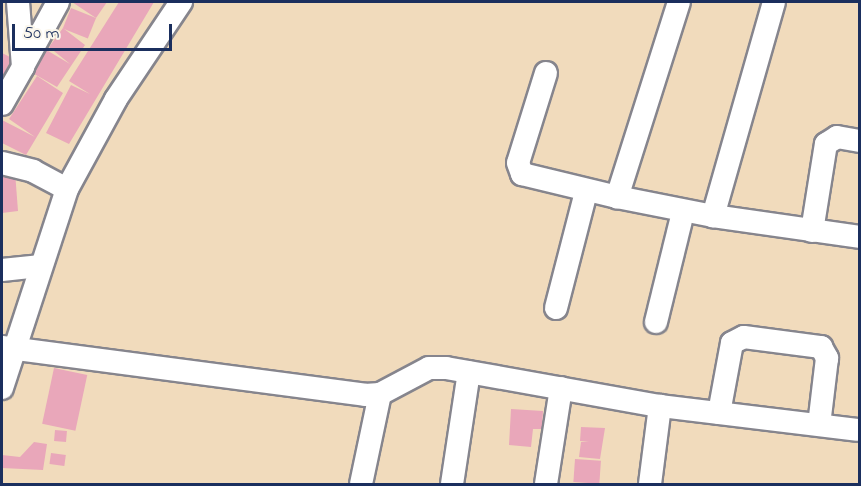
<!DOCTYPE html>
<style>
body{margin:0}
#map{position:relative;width:861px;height:486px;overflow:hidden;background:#f1dbbc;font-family:"Indie Flower",sans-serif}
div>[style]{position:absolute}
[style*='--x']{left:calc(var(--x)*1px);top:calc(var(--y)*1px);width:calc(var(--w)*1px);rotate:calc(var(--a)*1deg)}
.building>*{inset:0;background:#e9a7ba;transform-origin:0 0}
.roads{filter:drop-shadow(2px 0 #86858d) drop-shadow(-2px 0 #86858d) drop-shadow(0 2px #86858d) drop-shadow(0 -2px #86858d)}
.minor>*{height:22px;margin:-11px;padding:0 11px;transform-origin:11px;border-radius:11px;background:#fff}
span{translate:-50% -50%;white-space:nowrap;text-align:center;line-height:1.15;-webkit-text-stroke:5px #fbf7ec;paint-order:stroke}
.frame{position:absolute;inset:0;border:3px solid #1b2f5e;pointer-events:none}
.scale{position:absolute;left:12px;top:24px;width:160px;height:27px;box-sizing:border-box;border:3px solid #1b2f5e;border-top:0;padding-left:8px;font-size:18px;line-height:21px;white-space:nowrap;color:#1b2f5e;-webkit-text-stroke:4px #fbf7ec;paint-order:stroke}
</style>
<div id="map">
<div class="building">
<div style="clip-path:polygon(72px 2px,107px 2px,96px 18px)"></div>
<div style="clip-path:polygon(119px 2px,154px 2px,69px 144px,46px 133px,71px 85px,90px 94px,69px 81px)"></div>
<div style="left:71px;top:8px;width:27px;height:22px;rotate:22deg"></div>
<div style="clip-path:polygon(63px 28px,85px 45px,57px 87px,29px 71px,43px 48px,70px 64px,49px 47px)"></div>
<div style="clip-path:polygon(2px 53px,12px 58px,2px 78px)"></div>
<div style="clip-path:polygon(37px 76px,63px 93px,26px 155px,2px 143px,2px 120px,35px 137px,9px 119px)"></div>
<div style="clip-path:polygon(15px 172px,18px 211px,2px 213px,2px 173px)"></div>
<div style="left:54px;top:368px;width:34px;height:57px;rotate:12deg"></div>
<div style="clip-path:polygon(511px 409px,543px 411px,542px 429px,533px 429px,531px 447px,509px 445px)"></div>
<div style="clip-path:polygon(581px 427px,605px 428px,600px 459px,579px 457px,581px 442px,589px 442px,580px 441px)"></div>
<div style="left:55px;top:430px;width:12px;height:11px;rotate:5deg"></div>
<div style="clip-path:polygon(34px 442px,47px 444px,43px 470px,2px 468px,2px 455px,20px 457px)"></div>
<div style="left:51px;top:453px;width:15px;height:11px;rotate:8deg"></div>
<div style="left:575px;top:459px;width:26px;height:23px;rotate:4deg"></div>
</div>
<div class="roads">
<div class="minor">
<div style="--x:679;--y:2;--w:205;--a:107.6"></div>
<div style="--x:617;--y:197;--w:98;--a:11.2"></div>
<div style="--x:774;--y:2;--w:223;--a:105.9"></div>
<div style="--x:713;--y:216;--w:148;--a:8.1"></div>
<div style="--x:23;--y:66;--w:73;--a:-61.3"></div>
<div style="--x:546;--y:73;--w:94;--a:107.3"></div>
<div style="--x:518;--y:163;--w:12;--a:70"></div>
<div style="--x:522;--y:174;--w:98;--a:13.6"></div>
<div style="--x:2;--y:104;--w:43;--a:-60.4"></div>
<div style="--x:23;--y:67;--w:65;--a:-94.4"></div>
<div style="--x:2;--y:163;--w:32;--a:14"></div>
<div style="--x:33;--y:171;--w:38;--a:28"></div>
<div style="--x:812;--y:231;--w:88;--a:-80.9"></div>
<div style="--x:826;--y:144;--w:13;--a:-32"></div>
<div style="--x:837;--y:137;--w:23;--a:10"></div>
<div style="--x:2;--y:270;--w:37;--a:-6"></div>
<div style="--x:556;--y:308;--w:120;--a:-75.5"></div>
<div style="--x:656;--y:322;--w:113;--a:-76.2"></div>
<div style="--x:2;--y:347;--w:366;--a:7.5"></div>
<div style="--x:365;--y:395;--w:15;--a:-4"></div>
<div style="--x:380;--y:394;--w:55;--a:-28"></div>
<div style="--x:429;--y:368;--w:17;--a:0"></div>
<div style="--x:446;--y:368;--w:217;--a:10.1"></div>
<div style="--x:660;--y:406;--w:198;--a:6.9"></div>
<div style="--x:2;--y:388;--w:209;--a:-71.9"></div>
<div style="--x:67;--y:189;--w:102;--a:-61.4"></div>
<div style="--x:116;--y:99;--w:117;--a:-56.2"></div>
<div style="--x:719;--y:413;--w:71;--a:-79.5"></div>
<div style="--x:732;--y:343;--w:13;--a:-27"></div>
<div style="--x:744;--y:337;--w:78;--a:7.4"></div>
<div style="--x:821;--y:347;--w:13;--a:61"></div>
<div style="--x:827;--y:358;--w:67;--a:96.8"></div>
<div style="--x:361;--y:484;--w:92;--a:-78.1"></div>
<div style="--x:452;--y:484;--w:113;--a:-81.4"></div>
<div style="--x:546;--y:484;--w:97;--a:-81.1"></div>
<div style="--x:650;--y:484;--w:79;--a:-82.7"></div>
</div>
</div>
<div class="frame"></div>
<div class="scale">50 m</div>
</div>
